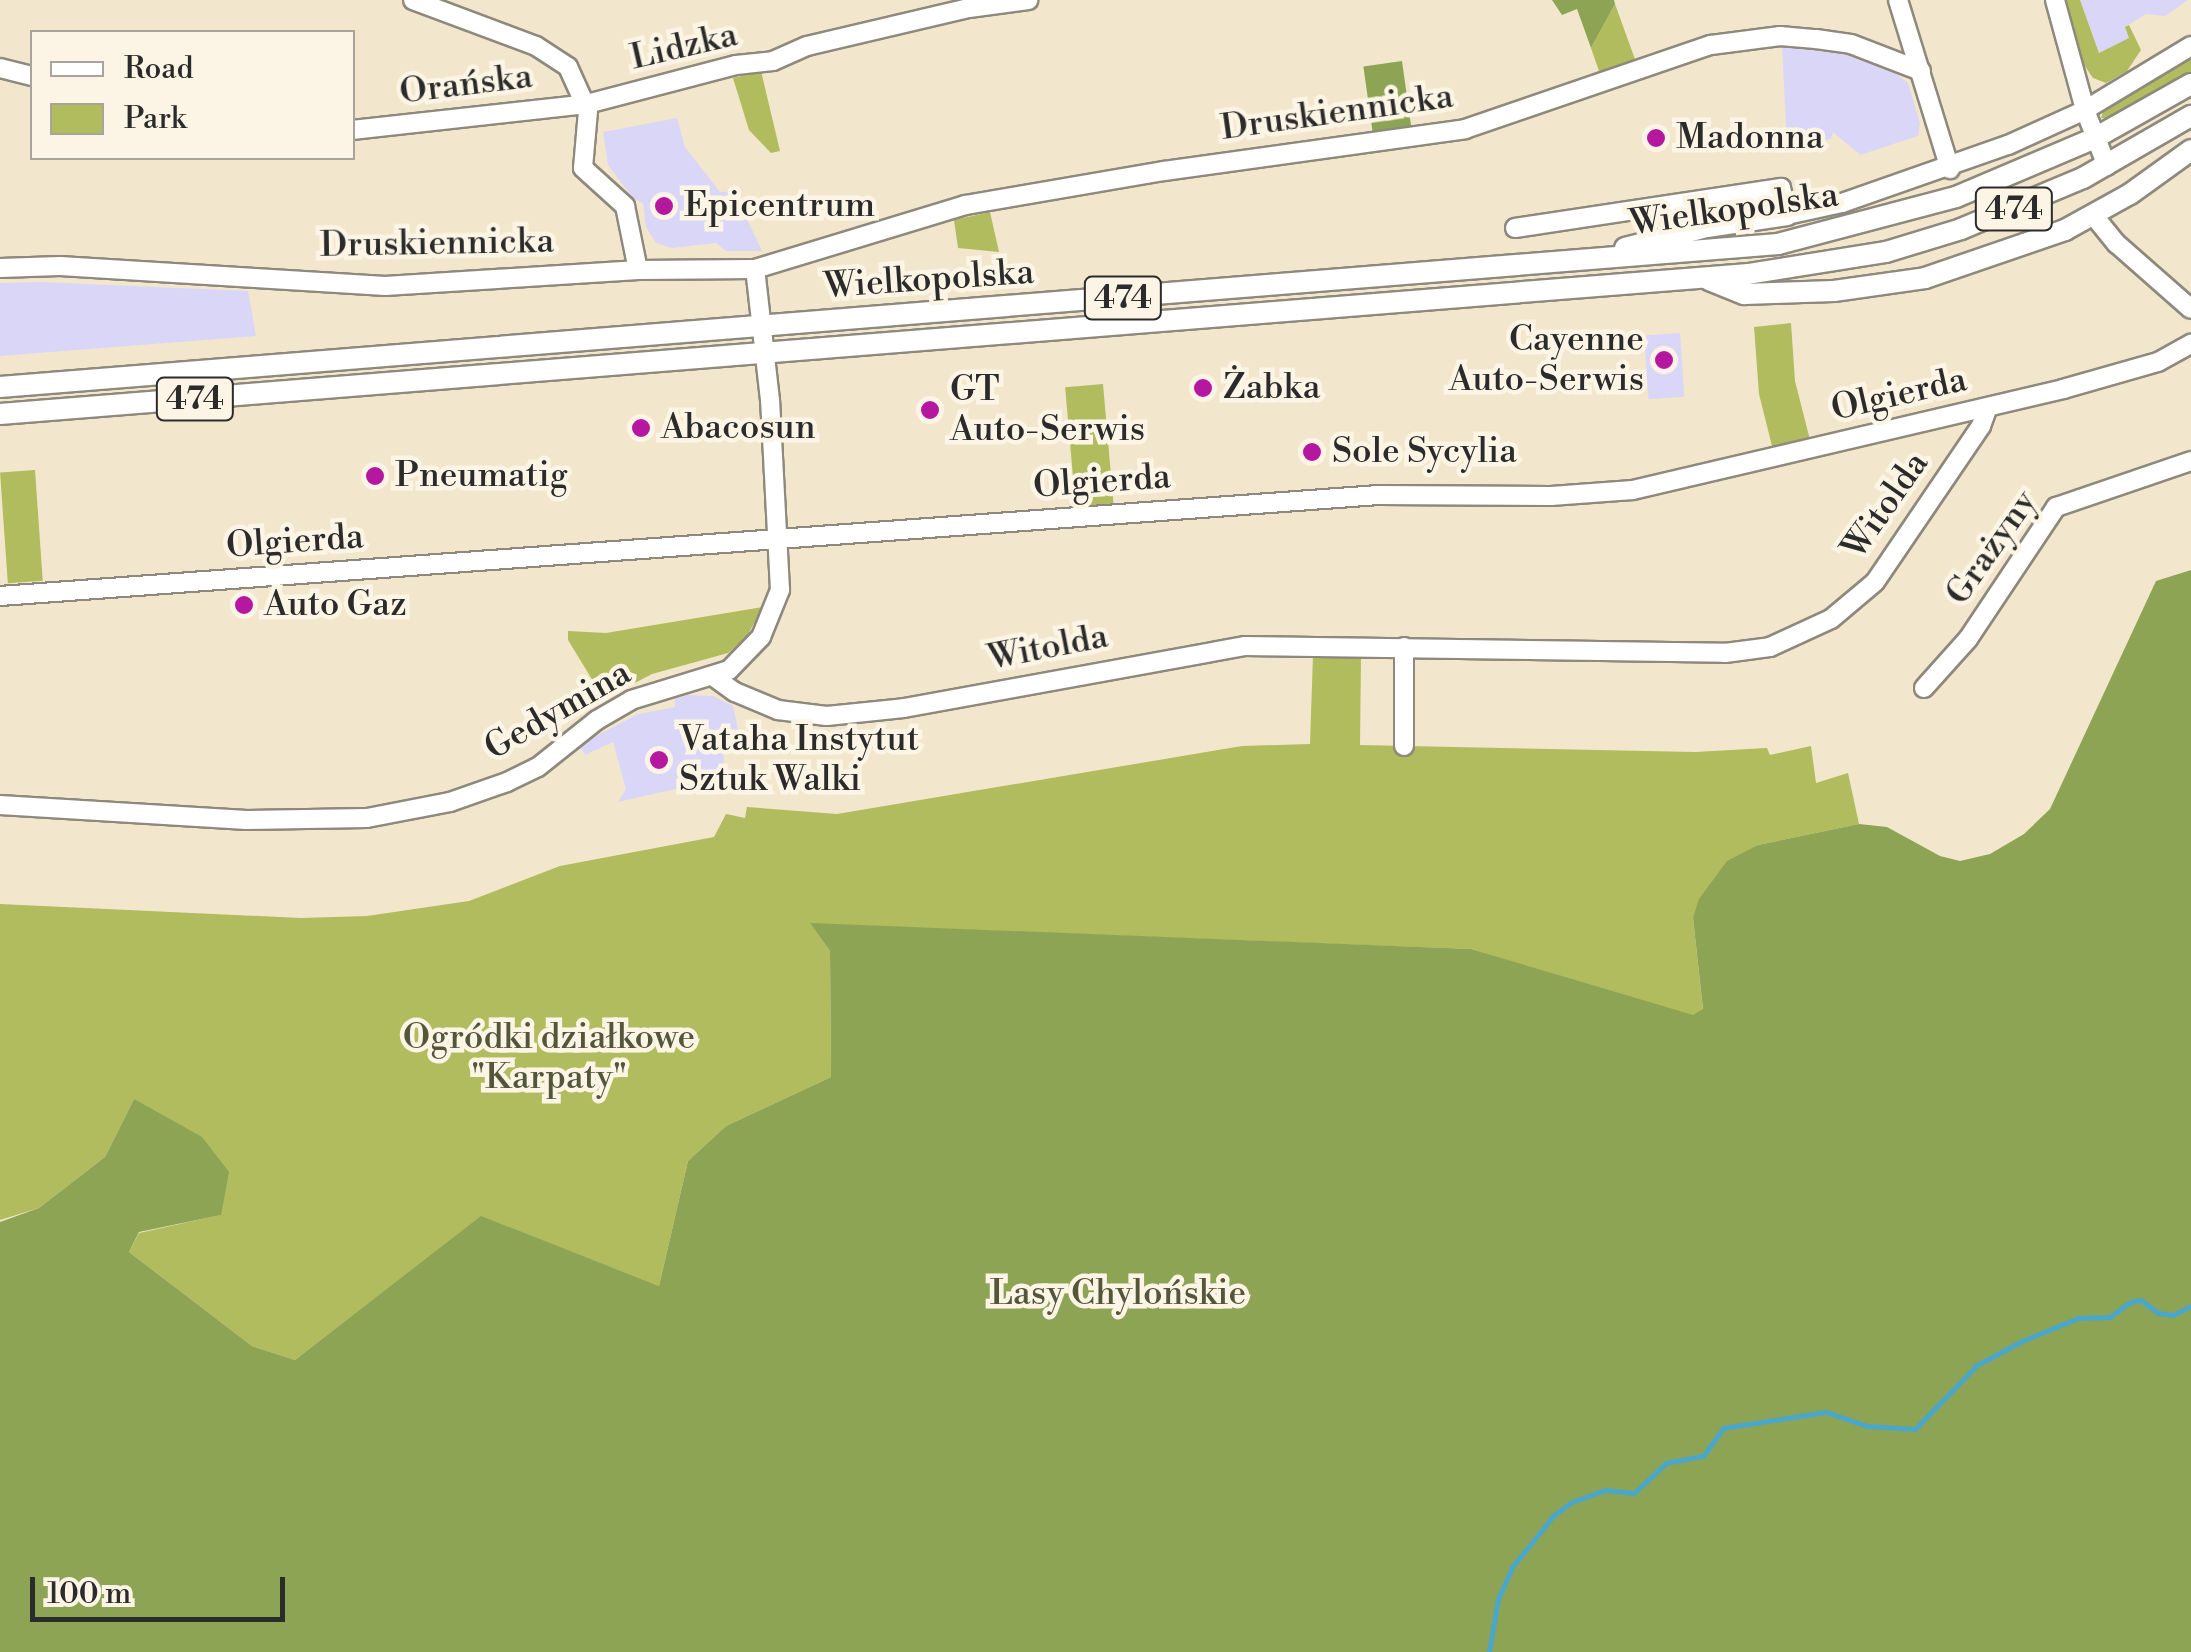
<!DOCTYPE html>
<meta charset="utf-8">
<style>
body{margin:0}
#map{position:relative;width:2191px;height:1652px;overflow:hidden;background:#f2e7cc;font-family:"Libre Bodoni",serif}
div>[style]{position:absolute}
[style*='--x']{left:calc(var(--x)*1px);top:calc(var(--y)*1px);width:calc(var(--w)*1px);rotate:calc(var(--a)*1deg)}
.built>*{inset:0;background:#dad6f7;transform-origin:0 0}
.green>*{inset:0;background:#b0bc5d;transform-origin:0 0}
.forest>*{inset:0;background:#8ca454;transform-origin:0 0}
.stream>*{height:5px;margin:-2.5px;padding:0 2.5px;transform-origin:2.5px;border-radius:2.5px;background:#4ba7c9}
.roads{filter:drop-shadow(2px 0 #8e897c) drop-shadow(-2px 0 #8e897c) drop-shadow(0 2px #8e897c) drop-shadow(0 -2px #8e897c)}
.minor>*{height:18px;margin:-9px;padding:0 9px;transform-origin:9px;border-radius:9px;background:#fff}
.major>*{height:20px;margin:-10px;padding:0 10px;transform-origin:10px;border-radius:10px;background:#fff}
.dots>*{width:28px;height:28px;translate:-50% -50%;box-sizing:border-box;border:5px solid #fcf5e5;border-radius:50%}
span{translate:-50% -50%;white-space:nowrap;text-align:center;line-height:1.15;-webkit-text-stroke:9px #fcf5e5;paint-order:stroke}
.shield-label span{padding:2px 8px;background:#fcf5e5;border:2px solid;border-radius:8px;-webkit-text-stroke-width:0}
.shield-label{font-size:32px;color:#2b2b2b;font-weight:700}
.street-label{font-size:35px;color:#2b2b2b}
.poi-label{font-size:35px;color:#2b2b2b}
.left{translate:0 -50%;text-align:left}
.right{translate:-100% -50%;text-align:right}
.park-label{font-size:35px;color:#53563a}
.legend{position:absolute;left:30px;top:30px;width:325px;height:130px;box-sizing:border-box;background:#fcf5e5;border:2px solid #a8a49b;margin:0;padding:12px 18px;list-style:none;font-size:30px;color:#2b2b2b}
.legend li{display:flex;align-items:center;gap:20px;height:50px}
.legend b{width:50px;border:2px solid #a8a49b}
.scale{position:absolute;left:30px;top:1577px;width:255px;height:45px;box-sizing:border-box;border:5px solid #2b2b2b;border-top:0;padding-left:12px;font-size:30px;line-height:35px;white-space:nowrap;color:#2b2b2b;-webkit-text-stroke:8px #fcf5e5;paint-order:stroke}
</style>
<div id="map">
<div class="built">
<div style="clip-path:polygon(2080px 0,2188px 0,2165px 16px,2146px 14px,2125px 27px,2130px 38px,2099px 53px)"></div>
<div style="clip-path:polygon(1782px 45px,1835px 48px,1869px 57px,1890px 69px,1908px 83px,1920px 123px,1918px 136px,1860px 155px,1833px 132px,1831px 139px,1787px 145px)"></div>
<div style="clip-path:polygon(677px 118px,685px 147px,720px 192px,734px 191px,762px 251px,726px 251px,716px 243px,672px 248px,656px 243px,646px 227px,643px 203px,633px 198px,608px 165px,603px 132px)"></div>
<div style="clip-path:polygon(41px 282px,248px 291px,256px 336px,0 356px,0 283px)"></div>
<div style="left:1680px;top:333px;width:64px;height:36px;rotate:86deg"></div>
<div style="clip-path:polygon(688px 695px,713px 696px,733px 706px,738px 729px,723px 732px,724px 778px,618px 802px,626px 789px,613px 742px,585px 755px,579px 745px,638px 714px,675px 707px,675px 699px)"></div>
</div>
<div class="green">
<div style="clip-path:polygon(2064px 0,2080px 0,2099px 53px,2129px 38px,2125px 27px,2129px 25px,2141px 50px,2127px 71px,2106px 83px,2093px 78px,2080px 59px)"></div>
<div style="clip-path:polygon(1615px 4px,1636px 62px,1600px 74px,1591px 48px)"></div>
<div style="clip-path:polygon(2191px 56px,2191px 72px,2111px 118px,2101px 118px,2103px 112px)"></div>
<div style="clip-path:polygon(761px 71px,780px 151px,771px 153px,749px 130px,733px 78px)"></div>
<div style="clip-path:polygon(990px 212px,999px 252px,958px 248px,954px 220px)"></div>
<div style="clip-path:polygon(1791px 323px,1795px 381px,1810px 440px,1773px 450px,1759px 394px,1754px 327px)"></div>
<div style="left:1103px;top:384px;width:120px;height:38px;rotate:85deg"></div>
<div style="left:35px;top:470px;width:111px;height:35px;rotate:86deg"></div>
<div style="clip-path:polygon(763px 607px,747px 636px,728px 653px,652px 674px,604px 699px,568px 640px,568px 631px,606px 633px)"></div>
<div style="clip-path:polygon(1313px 655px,1361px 656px,1360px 745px,1695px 752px,1767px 748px,1770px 755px,1811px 746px,1816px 783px,1848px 773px,1859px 824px,1758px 845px,1693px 918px,1703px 1010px,1692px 1016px,1471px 949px,811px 924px,830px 951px,831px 1077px,726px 1126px,688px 1161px,659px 1286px,481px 1217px,295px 1360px,252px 1346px,129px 1252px,139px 1233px,220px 1215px,134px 1099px,105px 1157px,39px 1208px,0 1220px,0 904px,301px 918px,367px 916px,469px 901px,560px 866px,714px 837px,726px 814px,745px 818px,747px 807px,837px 814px,1242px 746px,1310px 744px)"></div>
</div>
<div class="forest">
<div style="clip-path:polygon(1552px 0,1614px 0,1615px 4px,1591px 48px,1577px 9px,1562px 15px)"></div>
<div style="left:1402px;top:61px;width:68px;height:39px;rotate:82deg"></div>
<div style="clip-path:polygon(2191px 570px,2191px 1652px,0 1652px,0 1222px,39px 1208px,105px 1157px,134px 1099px,202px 1137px,229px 1172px,221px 1215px,139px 1232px,129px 1252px,252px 1346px,295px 1360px,481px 1216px,659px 1286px,688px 1161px,726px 1126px,831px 1077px,830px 951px,810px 923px,1471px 949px,1693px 1015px,1703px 1009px,1693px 918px,1699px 899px,1727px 861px,1758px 845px,1859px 824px,1887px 827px,1940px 856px,1960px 861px,1990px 854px,2024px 834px,2050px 809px,2156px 581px)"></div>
</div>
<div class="stream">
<div style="--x:1489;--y:1652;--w:54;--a:-80.4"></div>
<div style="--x:1498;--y:1599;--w:35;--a:-66"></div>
<div style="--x:1512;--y:1567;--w:67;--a:-51.1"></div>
<div style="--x:1554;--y:1515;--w:22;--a:-36"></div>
<div style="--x:1572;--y:1502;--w:35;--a:-20"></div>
<div style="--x:1605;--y:1490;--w:29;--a:6"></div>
<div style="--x:1634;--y:1493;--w:44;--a:-43.2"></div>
<div style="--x:1666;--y:1463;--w:38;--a:-11"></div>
<div style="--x:1703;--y:1456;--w:34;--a:-54"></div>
<div style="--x:1723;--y:1428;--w:104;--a:-8.8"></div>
<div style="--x:1826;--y:1412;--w:43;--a:18.9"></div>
<div style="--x:1867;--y:1426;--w:48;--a:3.6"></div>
<div style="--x:1915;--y:1429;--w:89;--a:-45.9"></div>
<div style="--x:1977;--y:1365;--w:51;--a:-28.1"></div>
<div style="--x:2022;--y:1341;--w:61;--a:-22.3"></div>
<div style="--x:2078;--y:1318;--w:32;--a:-2"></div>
<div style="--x:2110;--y:1317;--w:25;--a:-37"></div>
<div style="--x:2130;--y:1302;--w:11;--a:-10"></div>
<div style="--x:2141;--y:1300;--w:21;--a:37"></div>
<div style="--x:2158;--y:1313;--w:15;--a:8"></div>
<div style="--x:2173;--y:1315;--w:20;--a:-27"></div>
</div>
<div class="roads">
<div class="minor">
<div style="--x:413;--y:0;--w:131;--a:20.5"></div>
<div style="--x:536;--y:46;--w:38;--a:33"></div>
<div style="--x:568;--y:67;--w:48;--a:65.6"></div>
<div style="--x:588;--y:111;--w:57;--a:95"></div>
<div style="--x:583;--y:168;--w:57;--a:42.1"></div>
<div style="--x:625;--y:206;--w:65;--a:78.5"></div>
<div style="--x:1898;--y:0;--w:177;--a:72.9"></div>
<div style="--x:2055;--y:0;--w:114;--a:74.7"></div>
<div style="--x:2085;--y:110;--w:60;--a:68.6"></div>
<div style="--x:0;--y:68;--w:33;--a:14"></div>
<div style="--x:352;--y:130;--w:236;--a:-6.3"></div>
<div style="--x:587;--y:104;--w:154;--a:-14.7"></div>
<div style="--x:736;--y:65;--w:37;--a:-6"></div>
<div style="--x:773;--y:61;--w:37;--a:-24"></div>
<div style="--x:807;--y:46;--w:166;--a:-13.2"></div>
<div style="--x:969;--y:8;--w:60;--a:-7.7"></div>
<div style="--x:2094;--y:216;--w:36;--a:51"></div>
<div style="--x:2117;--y:244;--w:98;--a:41.3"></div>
<div style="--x:1515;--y:228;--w:269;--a:-8.6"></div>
<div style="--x:1781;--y:188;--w:28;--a:77"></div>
<div style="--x:1787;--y:215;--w:56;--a:-12.3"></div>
<div style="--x:1842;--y:203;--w:176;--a:-19.3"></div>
<div style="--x:2008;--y:145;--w:85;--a:-24.4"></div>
<div style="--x:2085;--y:110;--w:124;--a:-31.1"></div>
<div style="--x:0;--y:268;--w:60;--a:-1.9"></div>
<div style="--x:60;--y:266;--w:326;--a:3.5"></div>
<div style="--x:385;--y:286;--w:254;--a:-3.6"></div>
<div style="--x:638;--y:270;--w:117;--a:-0.5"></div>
<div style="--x:755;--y:269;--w:220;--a:-16.9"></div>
<div style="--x:965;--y:205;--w:202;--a:-9.7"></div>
<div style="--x:1164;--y:171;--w:304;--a:-7.9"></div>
<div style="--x:1465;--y:129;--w:260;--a:-18.9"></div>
<div style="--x:1711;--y:45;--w:70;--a:-7.4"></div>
<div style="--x:1780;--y:36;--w:36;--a:5"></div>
<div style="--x:1816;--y:39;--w:35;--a:8"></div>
<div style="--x:1851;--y:44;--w:75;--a:21.1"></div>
<div style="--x:0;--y:596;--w:1383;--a:-4.19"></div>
<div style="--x:1379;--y:495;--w:172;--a:0.3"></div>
<div style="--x:1551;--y:496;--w:82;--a:-4.2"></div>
<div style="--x:1633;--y:490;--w:442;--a:-13.2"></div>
<div style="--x:2063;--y:389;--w:99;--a:-15.9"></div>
<div style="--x:2158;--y:362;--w:38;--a:-29"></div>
<div style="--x:1404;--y:647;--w:99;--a:90"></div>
<div style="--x:714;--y:677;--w:26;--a:36"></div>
<div style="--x:735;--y:692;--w:47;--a:22.7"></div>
<div style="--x:778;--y:710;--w:49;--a:7"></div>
<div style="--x:827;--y:716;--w:77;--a:-5.9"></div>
<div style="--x:904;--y:708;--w:347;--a:-10.3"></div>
<div style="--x:1245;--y:646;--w:480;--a:0.8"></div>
<div style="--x:1725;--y:653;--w:45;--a:-7.6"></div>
<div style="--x:1770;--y:647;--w:67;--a:-24.7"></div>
<div style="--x:1831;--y:619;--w:57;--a:-40.1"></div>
<div style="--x:1875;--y:582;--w:189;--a:-55.8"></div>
<div style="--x:1981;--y:426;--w:20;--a:-70"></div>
<div style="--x:1924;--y:688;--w:66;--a:-48.1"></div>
<div style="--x:1968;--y:639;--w:159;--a:-56.3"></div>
<div style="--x:2056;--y:507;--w:143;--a:-18.8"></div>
<div style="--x:0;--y:805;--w:247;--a:3.5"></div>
<div style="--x:247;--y:820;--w:120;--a:-1"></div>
<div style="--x:367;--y:818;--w:85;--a:-10.9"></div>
<div style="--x:450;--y:802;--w:60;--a:-19.3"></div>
<div style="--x:507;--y:782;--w:34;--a:-26"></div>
<div style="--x:538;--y:767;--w:75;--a:-38.5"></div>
<div style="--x:597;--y:720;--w:39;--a:-30"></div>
<div style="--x:631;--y:700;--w:102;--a:-17"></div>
<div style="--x:729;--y:670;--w:46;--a:-45.9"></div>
<div style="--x:761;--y:637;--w:51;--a:-68"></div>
<div style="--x:780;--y:590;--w:190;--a:-93"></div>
<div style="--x:770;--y:400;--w:132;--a:-96.5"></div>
</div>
<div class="major">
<div style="--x:1625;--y:248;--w:85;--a:-14.4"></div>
<div style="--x:1707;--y:227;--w:81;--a:-8.5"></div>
<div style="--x:1709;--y:280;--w:38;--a:22"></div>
<div style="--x:1744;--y:294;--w:90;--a:-1.9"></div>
<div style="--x:1834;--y:291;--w:92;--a:-8.1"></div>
<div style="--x:1925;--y:278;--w:148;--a:-18.9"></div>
<div style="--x:2065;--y:230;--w:74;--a:-29"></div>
<div style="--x:2130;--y:194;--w:75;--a:-35.8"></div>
<div style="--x:0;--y:387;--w:1784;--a:-4.6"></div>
<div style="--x:1778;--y:244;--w:184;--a:-14.8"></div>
<div style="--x:1956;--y:197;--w:151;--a:-23"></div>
<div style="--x:2095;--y:138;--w:110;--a:-29.4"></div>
<div style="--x:0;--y:414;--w:1754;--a:-4.58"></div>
<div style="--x:1748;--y:274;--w:140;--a:-9.1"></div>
<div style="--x:1886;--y:252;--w:78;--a:-17"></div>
<div style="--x:1961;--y:229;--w:132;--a:-22.7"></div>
<div style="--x:2083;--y:178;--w:125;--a:-29.9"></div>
</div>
</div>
<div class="dots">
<div style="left:1656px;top:138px;background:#b5179e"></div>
<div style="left:664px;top:206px;background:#b5179e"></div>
<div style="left:1664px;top:360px;background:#b5179e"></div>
<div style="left:1203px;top:388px;background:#b5179e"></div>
<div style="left:930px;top:410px;background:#b5179e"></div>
<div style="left:641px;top:428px;background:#b5179e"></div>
<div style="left:1312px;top:452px;background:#b5179e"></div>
<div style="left:375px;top:476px;background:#b5179e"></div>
<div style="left:244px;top:605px;background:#b5179e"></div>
<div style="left:659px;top:760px;background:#b5179e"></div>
</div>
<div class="shield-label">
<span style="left:2014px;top:209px">474</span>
<span style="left:1123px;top:298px">474</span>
<span style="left:195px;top:399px">474</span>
</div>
<div class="street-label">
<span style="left:684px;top:47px;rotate:-13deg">Lidzka</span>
<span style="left:466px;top:85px;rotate:-7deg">Orańska</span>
<span style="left:1337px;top:113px;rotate:-8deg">Druskiennicka</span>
<span style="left:1734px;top:210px;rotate:-8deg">Wielkopolska</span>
<span style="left:437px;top:244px;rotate:-1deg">Druskiennicka</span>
<span style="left:929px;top:280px;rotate:-4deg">Wielkopolska</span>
<span style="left:1899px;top:395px;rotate:-13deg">Olgierda</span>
<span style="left:1102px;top:482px;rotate:-4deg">Olgierda</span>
<span style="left:1886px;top:506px;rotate:-55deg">Witolda</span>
<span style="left:295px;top:542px;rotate:-4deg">Olgierda</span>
<span style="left:1992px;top:548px;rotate:-55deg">Grażyny</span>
<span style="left:1048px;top:648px;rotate:-11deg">Witolda</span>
<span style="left:558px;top:711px;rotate:-30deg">Gedymina</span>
</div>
<div class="poi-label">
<span class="left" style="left:1676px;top:138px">Madonna</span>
<span class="left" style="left:684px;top:206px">Epicentrum</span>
<span class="right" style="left:1644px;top:360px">Cayenne<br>Auto-Serwis</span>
<span class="left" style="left:1223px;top:388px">Żabka</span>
<span class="left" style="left:950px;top:410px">GT<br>Auto-Serwis</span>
<span class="left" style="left:661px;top:428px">Abacosun</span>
<span class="left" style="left:1332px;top:452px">Sole Sycylia</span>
<span class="left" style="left:395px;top:476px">Pneumatig</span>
<span class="left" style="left:264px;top:605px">Auto Gaz</span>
<span class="left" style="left:679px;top:760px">Vataha Instytut<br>Sztuk Walki</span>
</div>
<div class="park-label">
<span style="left:549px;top:1058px">Ogródki działkowe<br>"Karpaty"</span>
<span style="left:1118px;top:1294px">Lasy Chylońskie</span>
</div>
<ul class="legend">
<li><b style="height:12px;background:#fff"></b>Road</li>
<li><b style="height:28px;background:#b0bc5d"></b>Park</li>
</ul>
<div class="scale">100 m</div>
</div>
